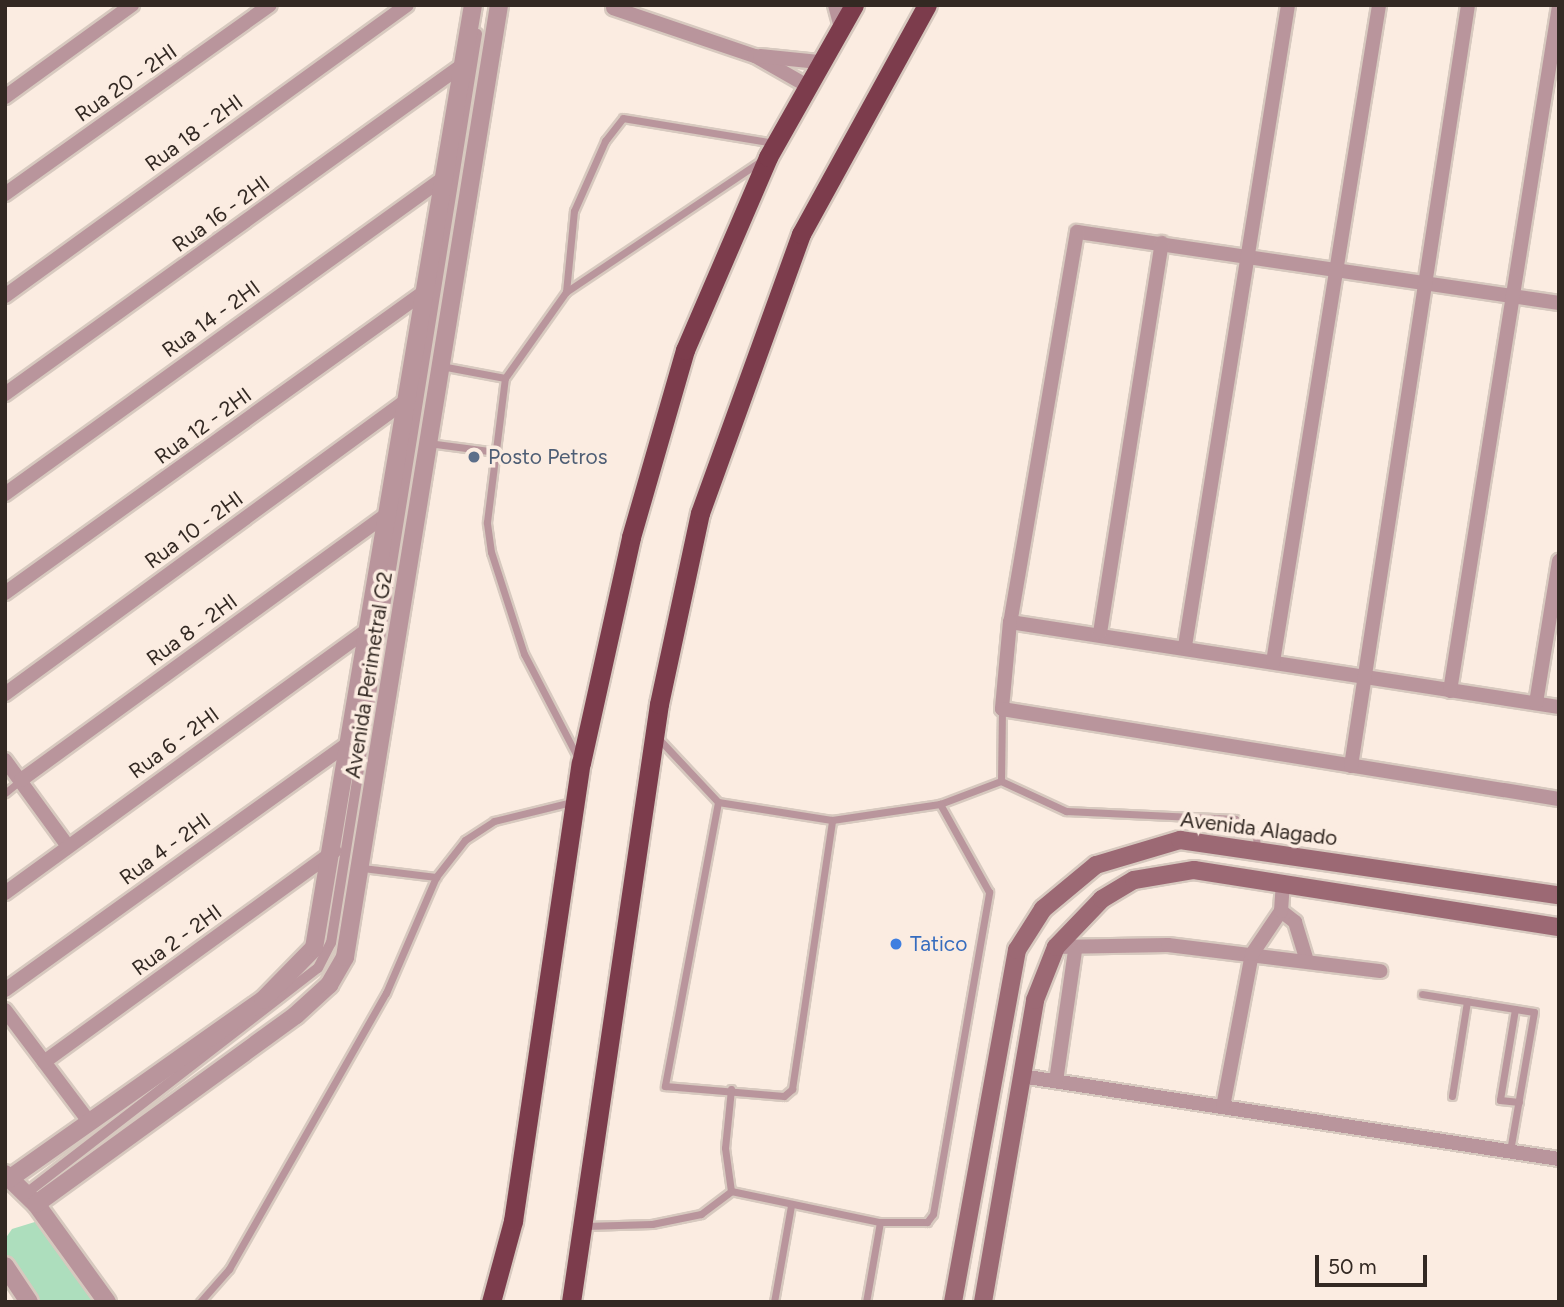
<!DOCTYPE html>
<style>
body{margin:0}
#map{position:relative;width:1564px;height:1307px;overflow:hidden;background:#fbece1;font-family:Figtree,sans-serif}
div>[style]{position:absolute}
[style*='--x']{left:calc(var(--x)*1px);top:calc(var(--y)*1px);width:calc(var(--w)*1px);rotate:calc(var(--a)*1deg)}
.green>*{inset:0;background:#addebd}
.roads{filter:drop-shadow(2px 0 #d7c9bf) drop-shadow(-2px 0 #d7c9bf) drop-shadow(0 2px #d7c9bf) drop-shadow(0 -2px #d7c9bf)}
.service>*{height:7px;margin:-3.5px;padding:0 3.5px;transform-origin:3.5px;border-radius:3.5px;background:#b9959c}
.pedestrian>*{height:10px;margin:-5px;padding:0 5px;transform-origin:5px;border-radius:5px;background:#b9959c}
.minor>*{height:14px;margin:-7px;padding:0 7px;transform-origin:7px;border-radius:7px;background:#b9959c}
.tertiary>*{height:18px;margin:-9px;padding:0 9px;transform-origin:9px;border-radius:9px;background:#b9959c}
.secondary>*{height:18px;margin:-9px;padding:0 9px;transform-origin:9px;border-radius:9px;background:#9c6974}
.trunk>*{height:19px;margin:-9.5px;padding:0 9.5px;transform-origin:9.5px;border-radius:9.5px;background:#7c3c4c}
.dots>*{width:19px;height:19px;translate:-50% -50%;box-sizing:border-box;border:4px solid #fbece1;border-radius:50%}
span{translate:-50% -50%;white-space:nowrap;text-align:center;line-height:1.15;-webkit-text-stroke:7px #fbece1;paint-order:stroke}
.street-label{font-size:21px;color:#332923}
.service-label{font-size:21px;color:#4e5e75}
.left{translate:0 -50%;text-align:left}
.shop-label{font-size:21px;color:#366cbe}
.frame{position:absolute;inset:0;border:7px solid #332923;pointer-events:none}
.scale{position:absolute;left:1315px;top:1255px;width:112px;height:32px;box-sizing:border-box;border:4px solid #332923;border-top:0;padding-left:9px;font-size:21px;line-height:24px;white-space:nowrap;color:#332923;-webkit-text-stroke:5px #fbece1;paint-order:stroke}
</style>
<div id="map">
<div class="green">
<div style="clip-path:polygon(38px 1221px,103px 1302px,38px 1302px,7px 1259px,5px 1239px,12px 1229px)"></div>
</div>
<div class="roads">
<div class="service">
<div style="--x:566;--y:292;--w:81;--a:-84.4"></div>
<div style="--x:574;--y:211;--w:77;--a:-66.1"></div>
<div style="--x:605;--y:141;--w:29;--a:-52"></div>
<div style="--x:623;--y:118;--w:153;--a:9.4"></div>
<div style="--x:441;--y:366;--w:65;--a:10.6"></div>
<div style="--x:428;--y:443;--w:69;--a:7.5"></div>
<div style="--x:657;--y:737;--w:89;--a:46.8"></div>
<div style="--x:718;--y:802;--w:115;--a:9"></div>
<div style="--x:832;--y:820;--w:109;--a:-8.4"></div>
<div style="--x:940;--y:804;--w:65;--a:-20.7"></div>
<div style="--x:1001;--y:781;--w:72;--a:24.8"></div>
<div style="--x:1066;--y:811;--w:169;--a:2.7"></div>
<div style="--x:1235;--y:819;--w:28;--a:41"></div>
<div style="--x:1256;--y:837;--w:12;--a:85"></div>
<div style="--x:578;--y:758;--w:117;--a:-117.4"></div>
<div style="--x:524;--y:654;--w:107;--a:-107.9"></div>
<div style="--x:491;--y:552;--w:30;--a:-98"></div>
<div style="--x:487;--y:522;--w:145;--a:-82.9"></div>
<div style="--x:505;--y:378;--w:105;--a:-54.7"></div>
<div style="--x:566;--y:292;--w:235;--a:-33.9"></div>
<div style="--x:1001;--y:781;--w:72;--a:-89.2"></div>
<div style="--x:5;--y:793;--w:21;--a:-39"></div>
<div style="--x:718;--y:802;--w:289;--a:100.6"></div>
<div style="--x:665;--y:1086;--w:119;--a:4.8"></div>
<div style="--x:784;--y:1096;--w:11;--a:-41"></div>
<div style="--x:792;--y:1089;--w:272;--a:-81.5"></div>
<div style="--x:362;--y:868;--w:75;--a:6.9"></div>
<div style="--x:1422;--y:994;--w:113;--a:9.1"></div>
<div style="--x:1534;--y:1012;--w:141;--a:99.8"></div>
<div style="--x:1515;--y:1009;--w:92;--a:99.4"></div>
<div style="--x:1500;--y:1100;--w:19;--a:6"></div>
<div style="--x:731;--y:1089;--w:59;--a:95.8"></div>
<div style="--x:725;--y:1148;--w:43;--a:82.1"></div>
<div style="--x:731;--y:1191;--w:152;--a:11.8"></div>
<div style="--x:880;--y:1222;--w:81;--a:99.9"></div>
<div style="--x:1452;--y:1096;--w:96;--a:-81"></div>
<div style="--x:880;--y:1222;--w:47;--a:0"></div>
<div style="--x:927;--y:1222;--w:10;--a:-53"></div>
<div style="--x:933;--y:1214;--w:327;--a:-80.1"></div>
<div style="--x:989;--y:892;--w:101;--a:-119.1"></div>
<div style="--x:585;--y:1226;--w:67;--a:-1.7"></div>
<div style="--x:652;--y:1224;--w:50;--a:-11.5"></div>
<div style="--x:701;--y:1214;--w:38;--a:-37"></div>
<div style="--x:200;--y:1302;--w:44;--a:-48.7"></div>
<div style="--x:229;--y:1269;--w:318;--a:-60.4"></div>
<div style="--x:386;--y:993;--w:126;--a:-66.7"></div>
<div style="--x:436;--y:877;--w:47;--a:-51.9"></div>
<div style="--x:465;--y:840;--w:35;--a:-33"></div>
<div style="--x:494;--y:821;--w:80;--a:-13.7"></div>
<div style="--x:774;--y:1302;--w:97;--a:-80"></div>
</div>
<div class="pedestrian">
<div style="--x:24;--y:1195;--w:371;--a:-37.7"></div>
<div style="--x:318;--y:968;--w:28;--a:-63"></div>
<div style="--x:331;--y:943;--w:921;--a:-80.88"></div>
</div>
<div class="minor">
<div style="--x:835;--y:5;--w:20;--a:75"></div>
<div style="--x:613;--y:8;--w:150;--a:18.7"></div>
<div style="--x:755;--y:56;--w:56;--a:29.7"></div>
<div style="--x:760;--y:56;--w:59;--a:5.8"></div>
<div style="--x:5;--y:97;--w:157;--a:-35.9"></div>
<div style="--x:5;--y:194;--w:325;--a:-35.5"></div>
<div style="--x:5;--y:296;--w:496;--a:-35.9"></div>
<div style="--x:1559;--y:303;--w:487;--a:-171.6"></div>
<div style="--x:1077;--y:232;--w:396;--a:99.7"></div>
<div style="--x:1010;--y:622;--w:556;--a:8.8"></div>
<div style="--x:5;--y:394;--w:562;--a:-35.73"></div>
<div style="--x:5;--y:494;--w:539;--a:-35.78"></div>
<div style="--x:5;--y:593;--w:516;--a:-35.69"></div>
<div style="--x:1010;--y:622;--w:87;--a:95.3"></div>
<div style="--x:1002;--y:709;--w:564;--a:9.18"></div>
<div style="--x:1100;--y:633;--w:395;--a:-81"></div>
<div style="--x:1185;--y:646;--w:649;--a:-80.87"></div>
<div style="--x:1273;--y:662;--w:665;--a:-80.83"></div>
<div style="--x:1450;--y:691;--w:694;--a:-80.96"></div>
<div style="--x:5;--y:694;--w:499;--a:-36.2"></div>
<div style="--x:1536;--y:703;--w:144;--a:-80.8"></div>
<div style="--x:5;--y:760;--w:105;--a:53.9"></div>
<div style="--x:1351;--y:766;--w:770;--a:-81.26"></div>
<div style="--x:21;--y:780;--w:454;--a:-36"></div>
<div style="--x:5;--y:893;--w:449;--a:-36"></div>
<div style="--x:1281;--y:911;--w:18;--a:38"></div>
<div style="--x:1295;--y:922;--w:39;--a:73"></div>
<div style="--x:1056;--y:947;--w:112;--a:-1"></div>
<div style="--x:1168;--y:945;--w:214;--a:7"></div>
<div style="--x:5;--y:990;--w:423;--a:-35.7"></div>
<div style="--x:5;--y:1010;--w:141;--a:53"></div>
<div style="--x:44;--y:1062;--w:359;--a:-36"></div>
<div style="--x:1021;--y:1076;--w:544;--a:8.77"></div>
<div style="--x:1056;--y:1081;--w:131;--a:-81.7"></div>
<div style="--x:1223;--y:1107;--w:156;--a:-79.3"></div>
<div style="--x:1252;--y:954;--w:52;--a:-56"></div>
<div style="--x:1281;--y:911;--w:29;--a:-86"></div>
</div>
<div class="tertiary">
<div style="--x:5;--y:1174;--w:43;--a:44.1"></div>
<div style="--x:36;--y:1204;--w:121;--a:54.1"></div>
<div style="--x:9;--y:1179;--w:311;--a:-35.2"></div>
<div style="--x:263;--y:1000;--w:73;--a:-45.6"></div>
<div style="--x:314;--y:948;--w:956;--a:-80.43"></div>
<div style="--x:36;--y:1204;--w:321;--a:-36"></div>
<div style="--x:296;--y:1015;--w:45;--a:-42.3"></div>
<div style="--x:329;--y:985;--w:32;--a:-60"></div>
<div style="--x:345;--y:957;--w:964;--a:-80.81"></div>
<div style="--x:5;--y:1266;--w:43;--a:56.3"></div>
</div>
<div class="secondary">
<div style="--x:953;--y:1302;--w:358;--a:-79.7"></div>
<div style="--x:1017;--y:950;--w:49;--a:-57.6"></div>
<div style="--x:1043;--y:909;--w:69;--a:-39.7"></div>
<div style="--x:1096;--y:865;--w:88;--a:-16.6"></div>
<div style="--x:1180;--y:840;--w:383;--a:8.3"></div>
<div style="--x:983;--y:1302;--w:306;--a:-80.2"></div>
<div style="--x:1035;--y:1000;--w:57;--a:-68.4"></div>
<div style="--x:1056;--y:947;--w:66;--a:-46.2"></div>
<div style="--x:1102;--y:899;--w:37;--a:-31"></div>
<div style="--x:1134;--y:880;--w:61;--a:-9.5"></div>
<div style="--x:1194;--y:870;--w:369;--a:8.9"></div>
</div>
<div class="trunk">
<div style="--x:491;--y:1302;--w:84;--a:-74.8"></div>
<div style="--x:513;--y:1221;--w:463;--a:-81.6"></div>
<div style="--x:581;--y:763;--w:231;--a:-77.5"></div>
<div style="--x:631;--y:537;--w:195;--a:-73.9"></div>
<div style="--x:685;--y:350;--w:210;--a:-66.7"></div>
<div style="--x:768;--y:157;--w:175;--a:-60.5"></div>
<div style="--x:571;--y:1302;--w:604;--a:-81.63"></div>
<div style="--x:659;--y:704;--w:195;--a:-77.9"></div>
<div style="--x:700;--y:513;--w:297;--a:-70.1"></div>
<div style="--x:801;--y:234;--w:261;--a:-61.2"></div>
</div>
</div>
<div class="dots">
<div style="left:474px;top:457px;background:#5c6f8a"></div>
<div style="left:896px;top:944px;background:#3f7fe0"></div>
</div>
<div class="street-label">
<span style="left:126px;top:83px;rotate:-35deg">Rua 20 - 2HI</span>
<span style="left:194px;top:133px;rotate:-36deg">Rua 18 - 2HI</span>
<span style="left:221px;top:214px;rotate:-36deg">Rua 16 - 2HI</span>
<span style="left:211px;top:319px;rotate:-36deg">Rua 14 - 2HI</span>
<span style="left:203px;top:426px;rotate:-36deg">Rua 12 - 2HI</span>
<span style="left:194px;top:530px;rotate:-36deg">Rua 10 - 2HI</span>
<span style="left:192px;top:630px;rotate:-36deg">Rua 8 - 2HI</span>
<span style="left:369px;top:675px;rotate:-81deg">Avenida Perimetral G2</span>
<span style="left:174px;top:743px;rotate:-36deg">Rua 6 - 2HI</span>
<span style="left:1259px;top:829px;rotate:7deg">Avenida Alagado</span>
<span style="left:165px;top:849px;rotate:-36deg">Rua 4 - 2HI</span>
<span style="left:177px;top:940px;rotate:-36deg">Rua 2 - 2HI</span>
</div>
<div class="service-label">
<span class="left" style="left:488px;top:457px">Posto Petros</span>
</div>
<div class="shop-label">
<span class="left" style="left:910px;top:944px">Tatico</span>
</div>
<div class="frame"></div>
<div class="scale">50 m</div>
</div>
